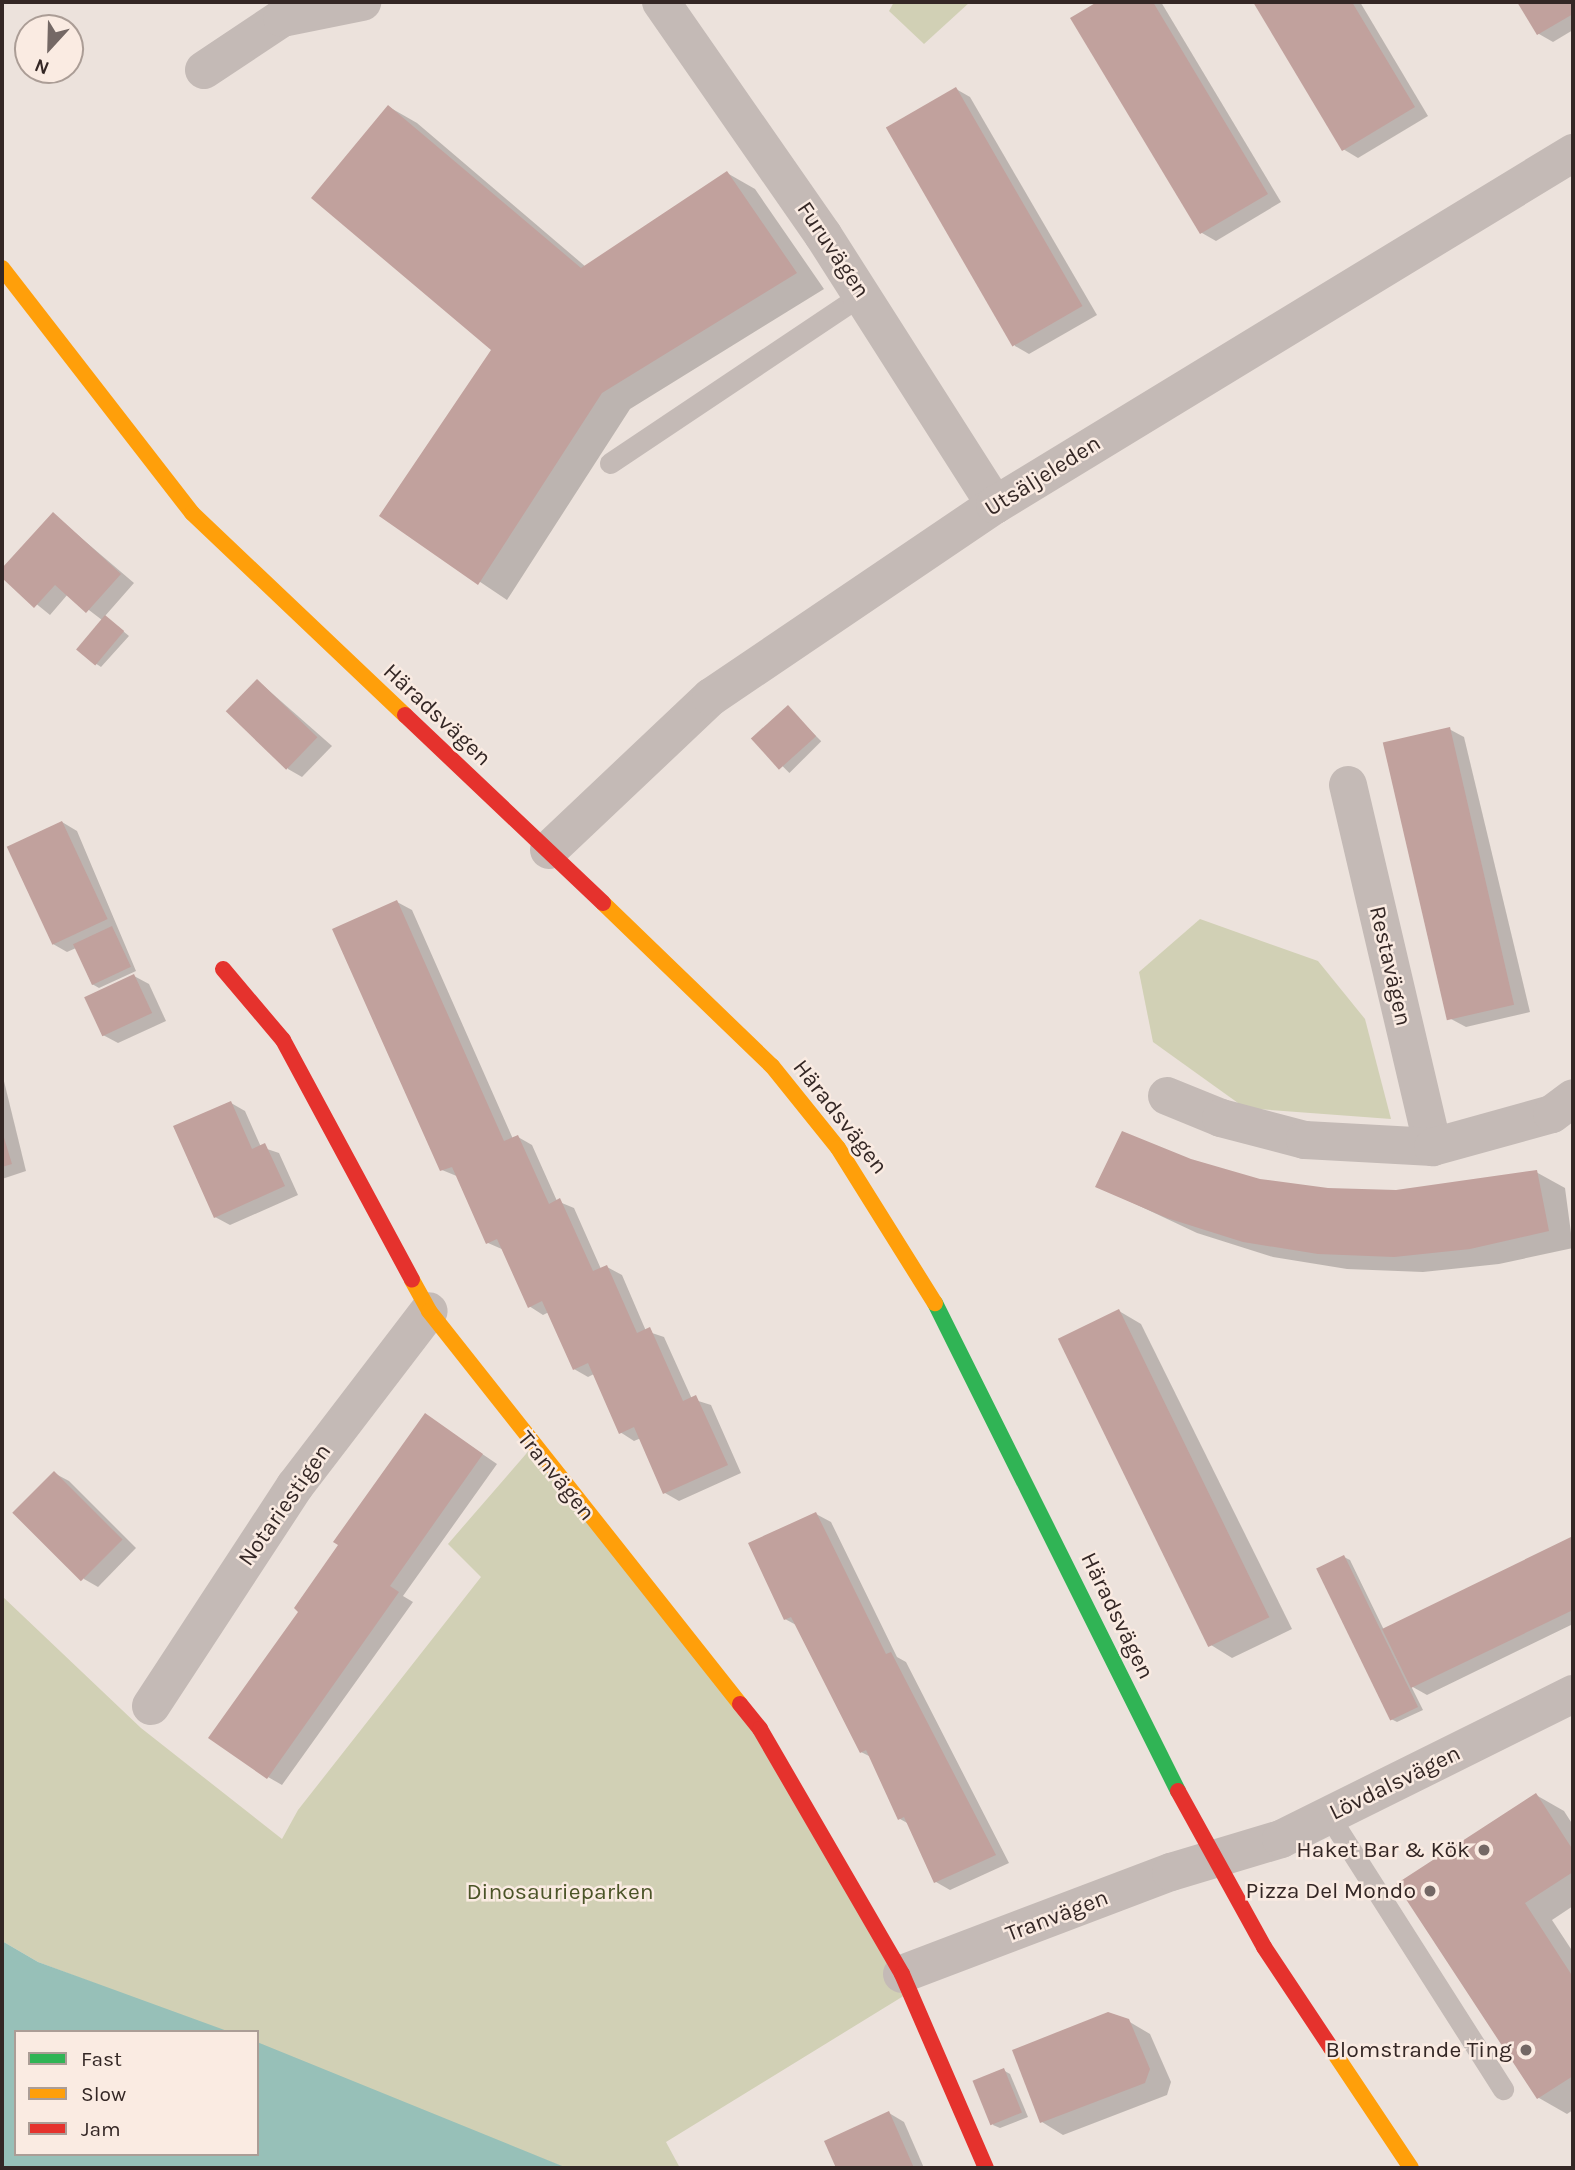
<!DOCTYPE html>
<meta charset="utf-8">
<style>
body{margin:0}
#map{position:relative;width:1575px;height:2170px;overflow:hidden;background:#ece2dc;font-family:Karla,sans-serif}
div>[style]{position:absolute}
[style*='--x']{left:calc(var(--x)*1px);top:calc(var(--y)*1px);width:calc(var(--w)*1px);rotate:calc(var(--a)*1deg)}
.green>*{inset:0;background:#d1d0b5}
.water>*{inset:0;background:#97c0b8}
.shadow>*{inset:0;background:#0003;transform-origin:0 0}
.building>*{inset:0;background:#c1a19d;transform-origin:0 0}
.lane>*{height:21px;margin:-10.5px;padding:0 10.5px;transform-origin:10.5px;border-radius:10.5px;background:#c4bab6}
.street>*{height:38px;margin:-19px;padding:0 19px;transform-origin:19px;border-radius:19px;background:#c4bab6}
.fast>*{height:16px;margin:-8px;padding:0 8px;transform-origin:8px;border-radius:8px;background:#30b455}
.slow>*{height:16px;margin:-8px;padding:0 8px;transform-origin:8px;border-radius:8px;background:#ff9f0a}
.jam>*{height:16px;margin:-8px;padding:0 8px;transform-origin:8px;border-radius:8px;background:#e5322d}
.dots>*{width:19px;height:19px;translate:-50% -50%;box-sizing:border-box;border:4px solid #faebe2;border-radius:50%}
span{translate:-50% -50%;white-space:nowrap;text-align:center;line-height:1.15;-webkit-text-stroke:5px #faebe2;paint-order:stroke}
.street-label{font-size:23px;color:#342725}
.poi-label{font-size:23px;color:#342725}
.right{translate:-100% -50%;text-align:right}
.park-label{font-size:23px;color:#4b5427}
.frame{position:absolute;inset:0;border:4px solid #342725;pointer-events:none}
.legend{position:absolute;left:14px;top:2030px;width:245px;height:126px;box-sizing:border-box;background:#faebe2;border:2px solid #ab9d96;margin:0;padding:9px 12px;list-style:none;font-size:21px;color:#342725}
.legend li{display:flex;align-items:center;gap:14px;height:35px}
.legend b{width:35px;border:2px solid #ab9d96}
.north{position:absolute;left:14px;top:14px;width:70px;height:70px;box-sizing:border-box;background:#faebe2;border:2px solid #ab9d96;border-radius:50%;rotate:202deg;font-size:19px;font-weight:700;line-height:28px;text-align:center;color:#342725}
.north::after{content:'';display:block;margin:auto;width:24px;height:32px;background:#746865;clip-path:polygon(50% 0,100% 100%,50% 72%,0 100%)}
</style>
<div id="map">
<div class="green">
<div style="clip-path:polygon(894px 2px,970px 2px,924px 44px,889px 11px)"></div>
<div style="clip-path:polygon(1200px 919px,1318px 961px,1365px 1019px,1391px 1119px,1245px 1108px,1153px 1042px,1139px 972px)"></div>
<div style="clip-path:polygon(532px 1447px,760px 1729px,910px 1992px,666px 2142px,680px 2168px,566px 2168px,257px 2045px,257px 2032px,224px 2032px,38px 1962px,2px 1941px,2px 1596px,141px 1728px,282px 1839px,298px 1810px,481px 1577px,448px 1544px)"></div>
</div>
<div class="water">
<div style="clip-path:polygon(2px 1941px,38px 1962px,230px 2032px,16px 2032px,16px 2154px,257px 2154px,257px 2042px,567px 2168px,2px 2168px)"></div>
</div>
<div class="shadow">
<div style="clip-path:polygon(1101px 2px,1161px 2px,1281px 202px,1216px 241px,1202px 233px,1073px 18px)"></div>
<div style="clip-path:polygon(1255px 2px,1360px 2px,1428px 116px,1358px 158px,1343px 149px)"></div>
<div style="clip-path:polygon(1519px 2px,1573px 2px,1573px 30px,1553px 42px,1539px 34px)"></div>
<div style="clip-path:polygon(956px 89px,970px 97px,1097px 315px,1029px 354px,1015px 346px)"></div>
<div style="clip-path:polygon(389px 107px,417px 123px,586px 267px,727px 173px,755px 189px,824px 289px,630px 409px,507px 600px,382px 516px,493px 349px)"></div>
<div style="clip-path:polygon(53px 514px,134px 583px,105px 616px,129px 636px,101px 667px,95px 663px,102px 620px,68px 594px,50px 615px,2px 576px)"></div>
<div style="clip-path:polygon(258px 681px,332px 746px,302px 777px,288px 769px)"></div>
<div style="left:788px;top:708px;width:47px;height:45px;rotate:45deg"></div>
<div style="clip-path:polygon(1449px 729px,1464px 737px,1530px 1012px,1466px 1027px,1451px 1019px)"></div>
<div style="clip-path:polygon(62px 822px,77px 831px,136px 971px,99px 988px,92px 984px,76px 948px,67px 952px,53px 944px)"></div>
<div style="clip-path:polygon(397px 902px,412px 910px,513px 1139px,518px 1137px,532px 1145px,557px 1201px,574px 1208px,601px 1269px,607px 1267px,622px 1275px,646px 1331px,664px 1337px,692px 1399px,711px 1405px,741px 1473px,679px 1501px,665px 1493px,641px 1438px,634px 1441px,620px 1432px,594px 1374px,588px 1377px,574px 1369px,549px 1312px,543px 1315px,529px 1306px,504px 1250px,488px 1243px,459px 1177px,442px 1170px)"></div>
<div style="clip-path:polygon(134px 976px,149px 984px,166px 1021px,118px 1043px,103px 1035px)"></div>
<div style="clip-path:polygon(2px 1073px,26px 1171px,2px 1179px)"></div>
<div style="clip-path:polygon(231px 1103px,245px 1111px,261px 1147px,279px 1153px,298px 1195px,230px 1225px,215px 1217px)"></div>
<div style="clip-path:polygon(1191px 1160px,1259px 1181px,1328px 1190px,1397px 1192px,1536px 1172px,1565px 1188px,1573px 1248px,1499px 1264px,1423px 1272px,1347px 1269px,1273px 1257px,1197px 1233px,1097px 1186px)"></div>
<div style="clip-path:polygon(1119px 1311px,1141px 1324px,1292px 1629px,1232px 1658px,1211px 1645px)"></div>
<div style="clip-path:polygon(425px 1415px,497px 1464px,403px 1596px,413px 1602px,282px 1785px,268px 1777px,300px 1611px)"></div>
<div style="clip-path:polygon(54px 1473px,69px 1481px,136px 1548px,98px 1587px,84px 1579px)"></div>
<div style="clip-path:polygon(816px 1514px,831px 1522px,897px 1657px,906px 1662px,1009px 1863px,950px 1890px,936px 1882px,909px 1824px,900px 1819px,871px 1757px,861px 1752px,798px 1626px,785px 1619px)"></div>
<div style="clip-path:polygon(1573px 1538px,1573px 1624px,1427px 1695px,1411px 1686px,1423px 1710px,1397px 1722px,1391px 1719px,1344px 1557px,1350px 1560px,1384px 1630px)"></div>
<div style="clip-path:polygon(1536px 1795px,1564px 1811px,1573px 1825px,1573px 1906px,1552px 1920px,1573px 1952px,1573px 2110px,1567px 2114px,1539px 2098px,1399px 1885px)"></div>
<div style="clip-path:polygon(1128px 2021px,1150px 2034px,1171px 2082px,1167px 2095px,1063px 2135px,1042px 2122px)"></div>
<div style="clip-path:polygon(1003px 2070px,1010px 2074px,1028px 2117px,1000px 2128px,993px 2125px)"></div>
<div style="clip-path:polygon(889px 2113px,904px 2122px,924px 2168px,838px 2168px,826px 2142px)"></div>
</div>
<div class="building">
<div style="clip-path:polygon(1097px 2px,1153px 2px,1268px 194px,1200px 234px,1070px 18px)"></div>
<div style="clip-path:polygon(1253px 2px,1352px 2px,1415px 107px,1342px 151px)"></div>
<div style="clip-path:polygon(1517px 2px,1573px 2px,1573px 14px,1537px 35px)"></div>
<div style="left:956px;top:87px;width:253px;height:81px;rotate:60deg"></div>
<div style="clip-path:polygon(388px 105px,581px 268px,727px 171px,797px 273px,602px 393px,478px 585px,379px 516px,491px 350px,311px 198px)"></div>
<div style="clip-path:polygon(53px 512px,121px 574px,86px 613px,55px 585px,34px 608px,2px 578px,2px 568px)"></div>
<div style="left:105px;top:615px;width:25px;height:45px;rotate:40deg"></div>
<div style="left:257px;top:679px;width:84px;height:45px;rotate:44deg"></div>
<div style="left:788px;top:705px;width:42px;height:50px;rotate:48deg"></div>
<div style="left:1450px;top:727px;width:285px;height:69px;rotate:77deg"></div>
<div style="left:62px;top:821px;width:108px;height:61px;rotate:65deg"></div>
<div style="clip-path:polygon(397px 900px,504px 1141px,518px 1135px,549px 1204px,560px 1198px,593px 1271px,607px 1265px,637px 1333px,650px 1327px,683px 1401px,696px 1395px,728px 1465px,663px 1494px,634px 1427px,619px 1434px,588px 1363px,573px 1370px,542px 1301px,528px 1308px,497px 1239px,486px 1244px,452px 1167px,440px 1171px,332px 929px)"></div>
<div style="left:112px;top:926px;width:45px;height:43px;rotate:65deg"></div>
<div style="left:134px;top:974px;width:43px;height:55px;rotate:65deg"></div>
<div style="clip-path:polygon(231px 1101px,252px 1149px,265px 1143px,285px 1186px,214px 1218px,173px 1126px)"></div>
<div style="clip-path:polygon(2px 1131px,12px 1164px,2px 1167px)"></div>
<div style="clip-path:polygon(1122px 1131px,1191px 1159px,1260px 1179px,1328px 1188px,1396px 1190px,1537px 1170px,1549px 1231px,1470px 1249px,1394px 1257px,1318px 1254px,1243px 1242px,1167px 1218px,1095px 1187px)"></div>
<div style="left:1119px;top:1309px;width:343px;height:68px;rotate:64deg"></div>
<div style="clip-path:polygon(425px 1413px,483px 1454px,390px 1586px,399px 1592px,267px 1779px,208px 1738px,298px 1612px,294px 1608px,338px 1545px,333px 1542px)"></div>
<div style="left:54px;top:1471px;width:97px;height:59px;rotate:45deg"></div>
<div style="clip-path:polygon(816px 1512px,886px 1654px,891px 1652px,996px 1855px,934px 1883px,904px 1817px,898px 1820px,866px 1750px,860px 1753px,791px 1617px,784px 1620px,748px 1543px)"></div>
<div style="clip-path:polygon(1573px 1536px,1573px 1610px,1411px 1688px,1382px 1629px)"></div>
<div style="left:1344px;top:1555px;width:169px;height:31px;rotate:64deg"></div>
<div style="clip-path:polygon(1536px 1793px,1573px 1850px,1573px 1872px,1525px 1903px,1573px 1977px,1573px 2076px,1537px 2099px,1396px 1884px)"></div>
<div style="clip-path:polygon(1108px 2012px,1129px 2019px,1150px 2069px,1145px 2083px,1040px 2123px,1012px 2050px)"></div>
<div style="left:1004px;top:2068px;width:48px;height:34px;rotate:68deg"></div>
<div style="clip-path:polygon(889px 2111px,914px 2168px,836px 2168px,824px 2141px)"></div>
</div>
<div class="lane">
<div style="--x:610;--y:463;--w:303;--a:-33.8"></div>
<div style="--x:1329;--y:1816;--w:324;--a:57.5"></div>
</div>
<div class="street">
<div style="--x:661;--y:2;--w:284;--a:55.2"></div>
<div style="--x:823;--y:235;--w:320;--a:57.5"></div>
<div style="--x:204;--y:70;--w:94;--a:-33.7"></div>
<div style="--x:282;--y:18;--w:82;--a:-11.3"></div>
<div style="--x:1348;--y:785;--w:372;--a:76.8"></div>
<div style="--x:549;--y:850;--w:223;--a:-43.4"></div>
<div style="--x:711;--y:697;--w:343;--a:-34.1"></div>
<div style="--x:995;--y:505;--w:677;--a:-31.34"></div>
<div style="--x:1167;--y:1096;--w:58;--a:22.2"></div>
<div style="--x:1221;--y:1118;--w:87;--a:14.7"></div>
<div style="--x:1305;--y:1140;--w:128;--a:3.1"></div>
<div style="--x:1433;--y:1147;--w:123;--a:-15.5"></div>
<div style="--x:1552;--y:1114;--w:26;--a:-37"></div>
<div style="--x:151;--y:1706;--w:263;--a:-56.8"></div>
<div style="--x:295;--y:1486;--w:220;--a:-52.6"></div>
<div style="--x:902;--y:1974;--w:288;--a:-20.8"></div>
<div style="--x:1171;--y:1872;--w:115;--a:-16.7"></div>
<div style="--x:1281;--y:1839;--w:326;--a:-26.4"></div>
</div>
<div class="fast">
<div style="--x:935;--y:1303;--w:545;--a:63.53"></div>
</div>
<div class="slow">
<div style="--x:2;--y:268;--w:310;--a:52.2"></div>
<div style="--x:192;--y:513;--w:294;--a:43.5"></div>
<div style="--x:603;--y:903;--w:235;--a:44"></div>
<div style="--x:772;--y:1066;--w:105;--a:51.2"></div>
<div style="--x:838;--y:1148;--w:183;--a:58"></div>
<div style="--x:412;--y:1280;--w:35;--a:61"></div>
<div style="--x:429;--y:1311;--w:501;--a:51.64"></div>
<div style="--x:1331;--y:2048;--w:144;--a:56.3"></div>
</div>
<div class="jam">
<div style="--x:405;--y:715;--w:273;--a:43.5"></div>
<div style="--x:223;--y:969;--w:93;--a:49.8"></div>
<div style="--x:283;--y:1040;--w:272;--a:61.7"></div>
<div style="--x:740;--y:1704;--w:32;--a:51"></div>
<div style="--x:760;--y:1729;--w:283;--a:59.9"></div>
<div style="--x:902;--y:1974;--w:211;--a:66.6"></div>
<div style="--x:1178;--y:1791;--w:178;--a:61.1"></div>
<div style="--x:1264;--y:1947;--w:121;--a:56.4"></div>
</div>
<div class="dots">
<div style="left:1484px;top:1850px;background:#746865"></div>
<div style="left:1430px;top:1891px;background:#746865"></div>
<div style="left:1526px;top:2050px;background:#746865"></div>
</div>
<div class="street-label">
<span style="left:833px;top:250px;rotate:56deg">Furuvägen</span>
<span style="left:1043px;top:476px;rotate:-32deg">Utsäljeleden</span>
<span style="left:437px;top:715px;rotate:43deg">Häradsvägen</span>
<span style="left:1390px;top:966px;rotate:77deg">Restavägen</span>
<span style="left:840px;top:1117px;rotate:52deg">Häradsvägen</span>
<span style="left:556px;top:1476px;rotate:51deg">Tranvägen</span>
<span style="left:285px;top:1505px;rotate:-55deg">Notariestigen</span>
<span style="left:1117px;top:1616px;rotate:64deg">Häradsvägen</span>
<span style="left:1395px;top:1783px;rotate:-26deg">Lövdalsvägen</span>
<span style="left:1057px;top:1916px;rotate:-21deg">Tranvägen</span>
</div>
<div class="poi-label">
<span class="right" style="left:1470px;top:1850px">Haket Bar &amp; Kök</span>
<span class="right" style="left:1416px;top:1891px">Pizza Del Mondo</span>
<span class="right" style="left:1512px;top:2050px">Blomstrande Ting</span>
</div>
<div class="park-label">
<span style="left:560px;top:1892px">Dinosaurieparken</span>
</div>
<div class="frame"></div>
<ul class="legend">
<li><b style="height:9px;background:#30b455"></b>Fast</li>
<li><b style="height:9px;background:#ff9f0a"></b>Slow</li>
<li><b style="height:9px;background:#e5322d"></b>Jam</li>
</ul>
<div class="north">N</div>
</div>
